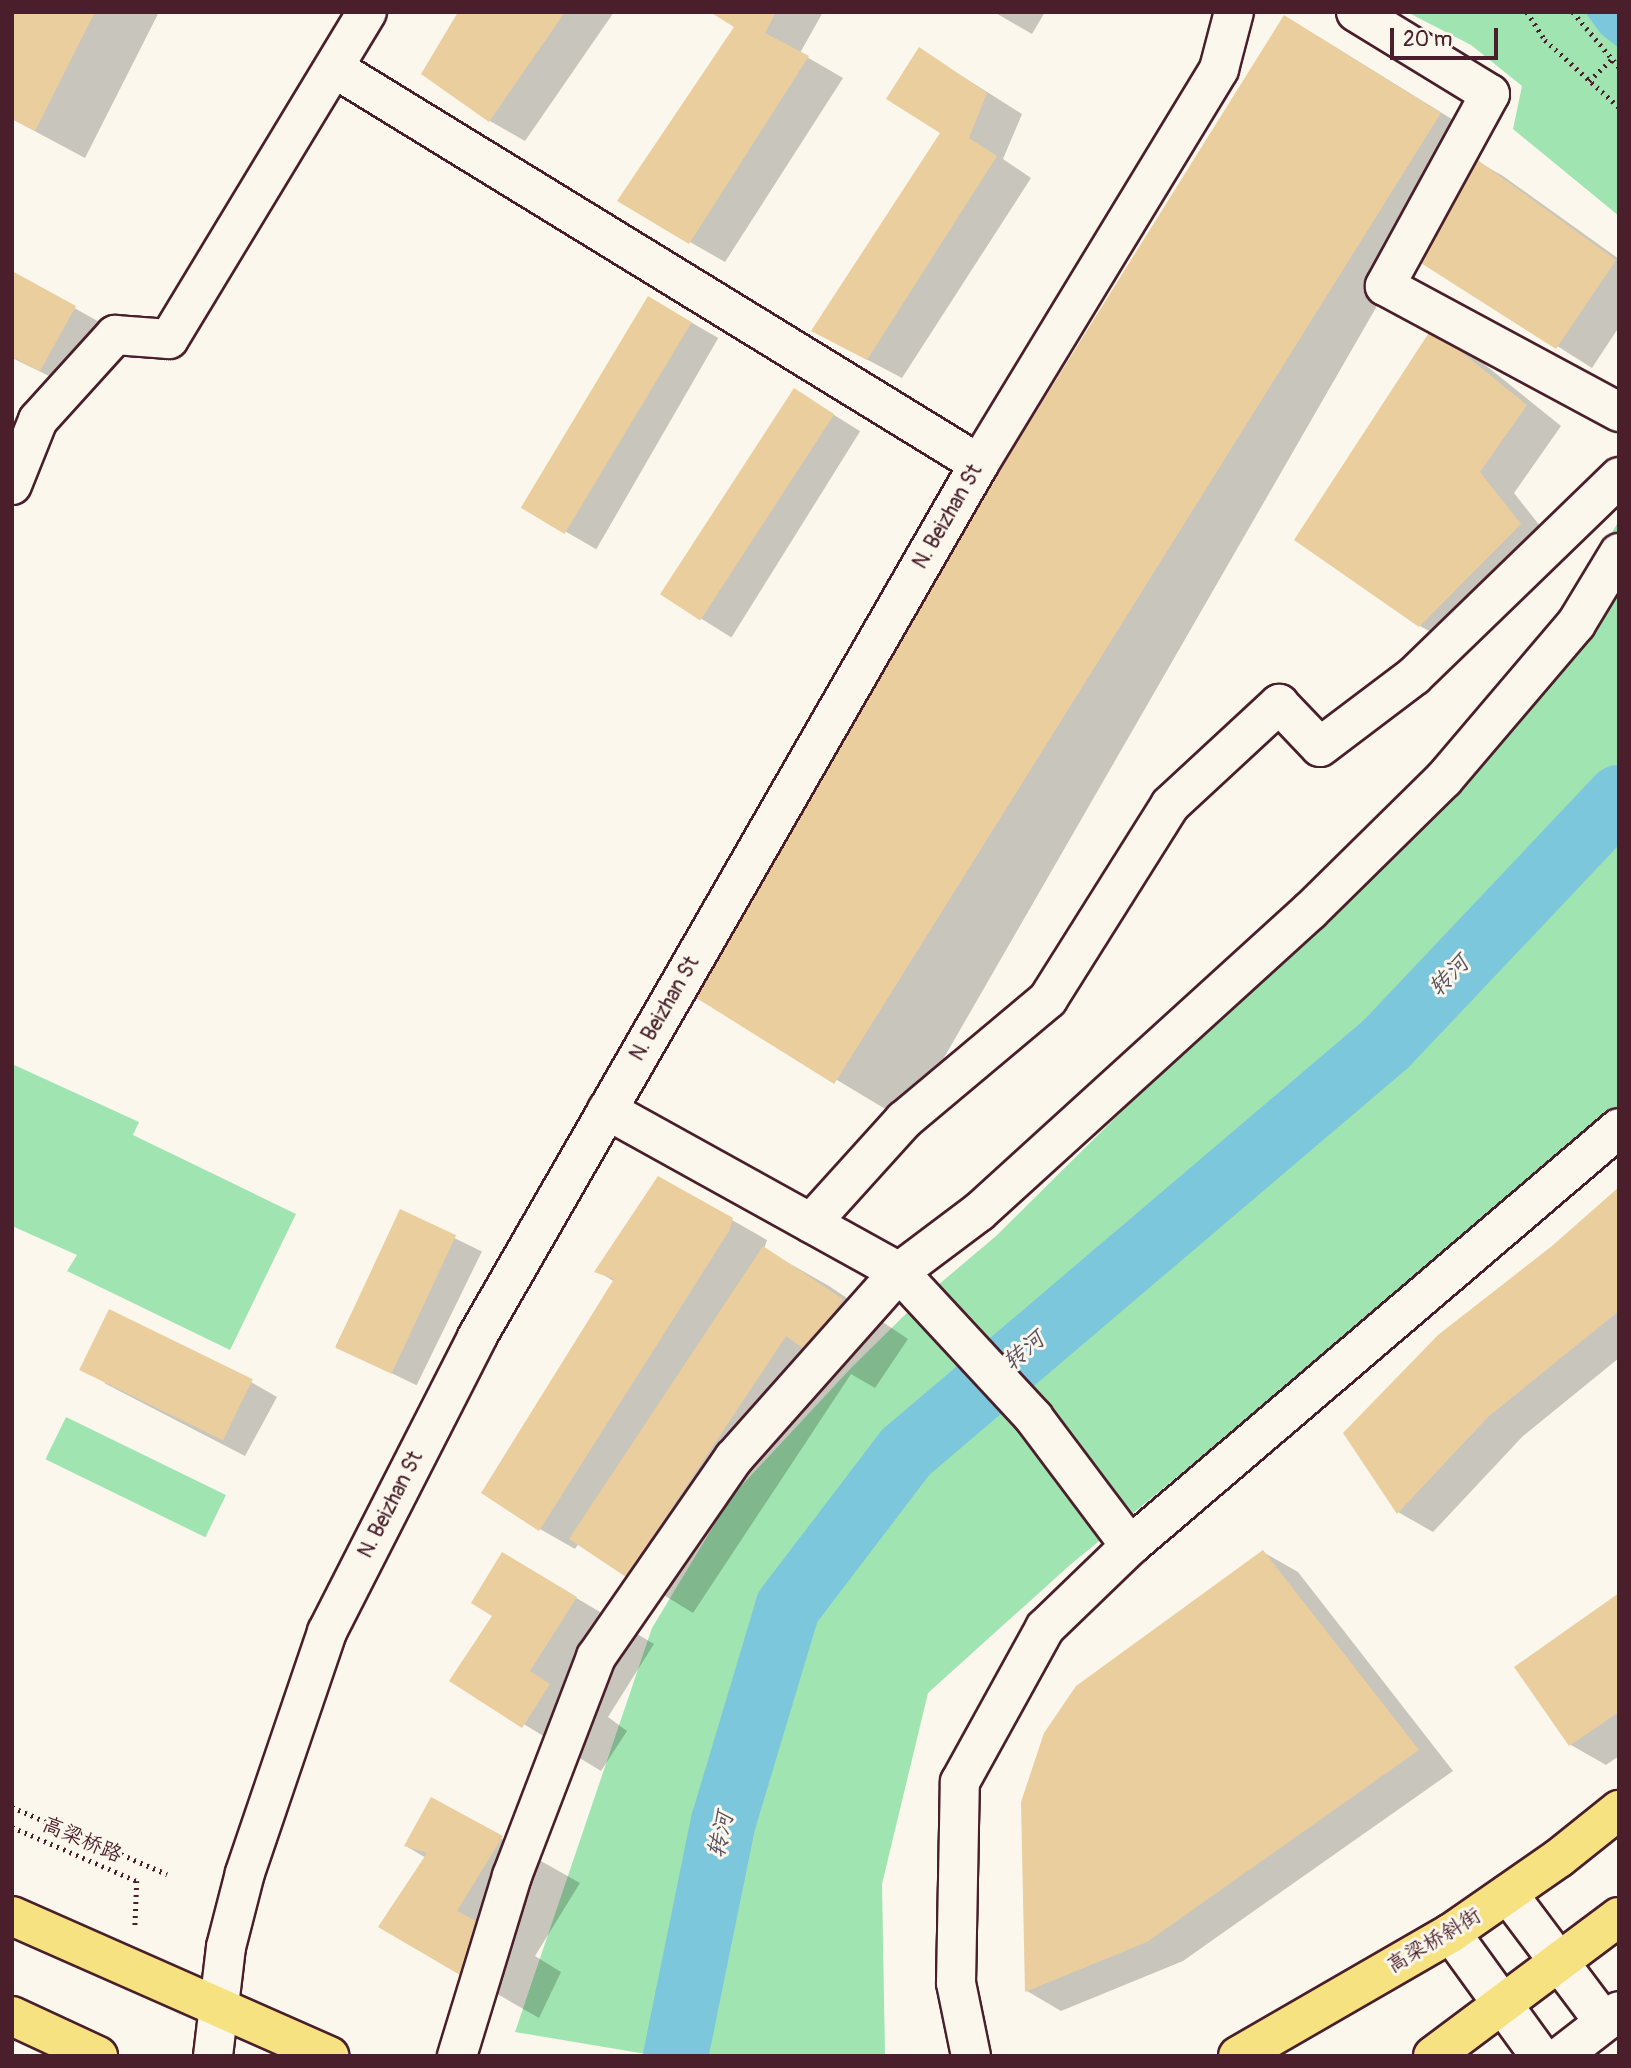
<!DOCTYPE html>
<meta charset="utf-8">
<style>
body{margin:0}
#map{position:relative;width:1631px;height:2068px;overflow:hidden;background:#fbf7ec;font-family:Pangolin,"LXGW WenKai TC",sans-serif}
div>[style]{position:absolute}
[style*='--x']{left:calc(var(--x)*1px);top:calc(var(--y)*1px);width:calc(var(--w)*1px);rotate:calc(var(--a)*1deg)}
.green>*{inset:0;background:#a0e5b1;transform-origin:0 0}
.water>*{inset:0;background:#7dc7dd}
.shadow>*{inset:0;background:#0003;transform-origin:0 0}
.river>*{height:65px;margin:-32.5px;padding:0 32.5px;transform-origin:32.5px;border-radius:32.5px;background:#7dc7dd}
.building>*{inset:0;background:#eace9e;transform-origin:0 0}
.path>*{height:4.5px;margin-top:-2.25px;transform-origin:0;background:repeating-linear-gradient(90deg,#4a1f2b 0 2px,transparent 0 7px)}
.roads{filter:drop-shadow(2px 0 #4a1f2b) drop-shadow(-2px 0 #4a1f2b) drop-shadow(0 2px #4a1f2b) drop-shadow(0 -2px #4a1f2b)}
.minor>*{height:38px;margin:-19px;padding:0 19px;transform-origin:19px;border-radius:19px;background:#fbf7ec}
.major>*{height:38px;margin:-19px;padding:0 19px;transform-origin:19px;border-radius:19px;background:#f7e281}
span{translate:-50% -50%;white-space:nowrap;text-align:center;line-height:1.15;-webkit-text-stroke:6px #fbf7ec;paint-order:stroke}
.street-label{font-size:21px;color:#4a1f2b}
.water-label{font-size:23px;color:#595160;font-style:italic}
.frame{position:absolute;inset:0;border:14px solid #4a1f2b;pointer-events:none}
.scale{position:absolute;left:1390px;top:28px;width:108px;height:32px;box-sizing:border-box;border:4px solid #4a1f2b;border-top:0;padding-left:9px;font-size:21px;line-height:24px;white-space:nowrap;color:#4a1f2b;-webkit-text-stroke:5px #fbf7ec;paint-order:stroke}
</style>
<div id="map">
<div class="green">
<div style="clip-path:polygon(1407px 12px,1619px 12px,1619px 216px,1513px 129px,1522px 86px,1471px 45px)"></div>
<div style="clip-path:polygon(1619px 521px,1619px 1114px,1070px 1565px,928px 1693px,882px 1884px,885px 2056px,658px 2056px,515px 2032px,652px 1628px,731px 1497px,852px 1367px,918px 1302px,996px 1236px,1462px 774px)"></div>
<div style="clip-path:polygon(12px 1064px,139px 1122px,133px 1135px,296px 1214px,230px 1350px,67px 1271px,77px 1255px,12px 1226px)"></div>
<div style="left:66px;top:1417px;width:178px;height:47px;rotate:26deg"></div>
</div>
<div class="water">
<div style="clip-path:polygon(1585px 12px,1619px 12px,1619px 48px,1601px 34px)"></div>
</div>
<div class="shadow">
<div style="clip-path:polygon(12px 12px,159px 12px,85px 158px,12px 119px)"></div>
<div style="clip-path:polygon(460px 12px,614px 12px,525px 141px,490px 121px)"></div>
<div style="clip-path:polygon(713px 12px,823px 12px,800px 53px,843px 78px,725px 262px,690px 242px,736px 27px)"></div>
<div style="clip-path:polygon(994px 12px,1045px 12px,1032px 34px)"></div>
<div style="clip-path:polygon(1319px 37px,1476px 134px,907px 1122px,712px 1005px)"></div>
<div style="clip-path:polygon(919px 49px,1022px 114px,1003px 159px,1031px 178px,902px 378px,813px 331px,942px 133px)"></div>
<div style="clip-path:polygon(1468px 156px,1503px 176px,1619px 259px,1619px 327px,1592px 368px,1416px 257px)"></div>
<div style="clip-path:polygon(12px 273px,110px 328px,76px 389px,12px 358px)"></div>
<div style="left:649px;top:298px;width:80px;height:244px;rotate:30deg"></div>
<div style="clip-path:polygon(1433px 331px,1468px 351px,1561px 426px,1514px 493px,1555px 545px,1456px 646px,1420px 626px,1297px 540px)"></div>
<div style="left:794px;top:390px;width:78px;height:243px;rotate:32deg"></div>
<div style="clip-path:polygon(1619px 1190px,1619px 1358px,1523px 1436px,1433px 1532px,1398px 1512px,1553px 1247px)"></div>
<div style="left:401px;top:1212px;width:90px;height:149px;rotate:26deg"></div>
<div style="clip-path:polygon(732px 1220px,767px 1240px,764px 1249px,829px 1286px,908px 1339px,875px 1388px,851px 1374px,693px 1613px,579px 1543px,575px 1549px,540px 1529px,615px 1282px,597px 1271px)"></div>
<div style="clip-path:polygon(251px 1382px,277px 1397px,245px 1456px,104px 1383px)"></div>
<div style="clip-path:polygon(1263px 1552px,1298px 1572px,1453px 1771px,1183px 1961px,1061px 2011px,1027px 1991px)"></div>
<div style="clip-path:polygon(502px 1554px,654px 1644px,608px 1717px,627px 1731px,601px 1771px,451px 1680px,495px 1615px)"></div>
<div style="clip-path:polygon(1619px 1595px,1619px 1756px,1606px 1765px,1571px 1745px,1516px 1667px)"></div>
<div style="clip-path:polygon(431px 1799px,580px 1883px,535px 1956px,561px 1972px,539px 2018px,381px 1927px,426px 1858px,406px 1846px)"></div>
</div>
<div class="river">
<div style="--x:675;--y:2056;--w:240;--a:-78.5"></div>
<div style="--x:723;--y:1821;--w:223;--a:-73.3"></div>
<div style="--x:787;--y:1607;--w:195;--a:-52.7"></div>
<div style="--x:905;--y:1452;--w:631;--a:-40.37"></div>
<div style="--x:1386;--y:1043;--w:339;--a:-46.6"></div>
</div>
<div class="building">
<div style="clip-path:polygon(12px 12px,95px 12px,35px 131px,12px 119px)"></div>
<div style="clip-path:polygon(458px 12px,565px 12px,489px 122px,421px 74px)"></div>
<div style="clip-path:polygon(710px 12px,776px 12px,765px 33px,809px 56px,689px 244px,617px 201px,734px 27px)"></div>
<div style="left:1284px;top:15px;width:185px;height:1145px;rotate:32deg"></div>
<div style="clip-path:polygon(919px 47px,987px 93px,969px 138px,997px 156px,867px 360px,811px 331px,940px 133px,886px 99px)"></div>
<div style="clip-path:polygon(1468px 153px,1616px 260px,1556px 349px,1413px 258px)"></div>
<div style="clip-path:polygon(12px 271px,76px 306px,40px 371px,12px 357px)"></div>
<div style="left:648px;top:296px;width:51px;height:247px;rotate:31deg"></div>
<div style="clip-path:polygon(1432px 328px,1527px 405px,1480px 472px,1521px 524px,1419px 627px,1294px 540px)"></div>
<div style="left:794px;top:388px;width:48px;height:246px;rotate:33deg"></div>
<div style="clip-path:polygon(658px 1176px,733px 1218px,729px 1231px,539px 1531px,481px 1493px,614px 1279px,594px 1272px)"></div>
<div style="clip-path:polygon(1619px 1187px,1619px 1311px,1488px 1417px,1397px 1514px,1343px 1433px,1438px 1335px,1552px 1246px)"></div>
<div style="left:400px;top:1209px;width:62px;height:153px;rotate:25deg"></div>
<div style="clip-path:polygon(763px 1246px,843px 1299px,808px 1352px,786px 1336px,626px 1577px,569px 1539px)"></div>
<div style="left:109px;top:1309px;width:160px;height:68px;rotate:26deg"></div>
<div style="clip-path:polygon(1263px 1550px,1419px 1750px,1147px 1942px,1025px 1992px,1021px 1802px,1044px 1733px,1076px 1686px)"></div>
<div style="clip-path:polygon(502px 1552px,577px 1597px,530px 1671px,550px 1684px,522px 1728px,449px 1681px,492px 1616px,471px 1603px)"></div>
<div style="clip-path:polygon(1619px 1593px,1619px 1712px,1569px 1746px,1514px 1667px)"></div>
<div style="clip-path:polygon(431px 1797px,503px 1836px,457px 1911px,484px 1925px,460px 1975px,378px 1927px,427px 1853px,404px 1846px)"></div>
</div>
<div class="path">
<div style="--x:1527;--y:12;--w:33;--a:57"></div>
<div style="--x:1545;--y:40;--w:100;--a:42.2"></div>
<div style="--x:1573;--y:12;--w:72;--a:50.1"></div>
<div style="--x:1589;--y:81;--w:32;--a:-44"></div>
<div style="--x:12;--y:1807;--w:169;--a:23.4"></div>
<div style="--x:12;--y:1827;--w:136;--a:23.4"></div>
<div style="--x:137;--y:1881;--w:48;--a:92.4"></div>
</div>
<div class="roads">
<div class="minor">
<div style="--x:1356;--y:12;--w:157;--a:31.5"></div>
<div style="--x:1490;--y:94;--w:219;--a:118.7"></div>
<div style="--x:1385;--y:286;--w:266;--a:28.3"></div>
<div style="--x:334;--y:68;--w:757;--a:31.55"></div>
<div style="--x:12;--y:485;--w:70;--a:-68.2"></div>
<div style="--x:38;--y:420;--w:115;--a:-47.8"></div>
<div style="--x:115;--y:335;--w:54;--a:4.2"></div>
<div style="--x:169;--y:339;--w:382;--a:-58.8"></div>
<div style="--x:607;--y:1110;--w:334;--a:29"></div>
<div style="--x:899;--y:1272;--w:199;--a:47.2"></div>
<div style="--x:1034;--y:1418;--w:160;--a:53.1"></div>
<div style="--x:811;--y:1223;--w:139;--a:-47.9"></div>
<div style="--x:904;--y:1120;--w:188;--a:-40"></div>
<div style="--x:1048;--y:999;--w:229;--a:-57.8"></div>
<div style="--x:1170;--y:805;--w:149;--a:-42.8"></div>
<div style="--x:1279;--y:704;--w:59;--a:46.4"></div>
<div style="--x:1320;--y:747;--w:118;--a:-37.1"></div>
<div style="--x:1414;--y:676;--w:286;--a:-44.1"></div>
<div style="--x:1508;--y:1894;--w:160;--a:53.1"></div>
<div style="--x:1451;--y:1933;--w:152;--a:54.1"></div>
<div style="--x:213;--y:2056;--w:110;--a:-83.2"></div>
<div style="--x:226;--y:1947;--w:76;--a:-75.6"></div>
<div style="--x:245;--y:1873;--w:255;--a:-71.2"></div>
<div style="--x:327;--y:1632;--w:331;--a:-63"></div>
<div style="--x:477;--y:1337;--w:1007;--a:-60.1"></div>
<div style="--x:979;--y:464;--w:462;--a:-58.7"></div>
<div style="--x:1219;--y:69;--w:59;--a:-75.3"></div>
<div style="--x:457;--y:2056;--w:188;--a:-73"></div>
<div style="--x:512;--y:1876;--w:235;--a:-69"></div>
<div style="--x:596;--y:1657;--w:242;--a:-55.3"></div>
<div style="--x:734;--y:1458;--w:249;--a:-48.4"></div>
<div style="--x:899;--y:1272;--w:100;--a:-36.9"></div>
<div style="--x:979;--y:1212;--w:447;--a:-42.3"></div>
<div style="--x:1310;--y:911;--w:188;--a:-44.6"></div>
<div style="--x:1444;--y:779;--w:204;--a:-49.6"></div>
<div style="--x:1576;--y:624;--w:83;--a:-58.8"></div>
<div style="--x:971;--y:2056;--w:75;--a:-101.6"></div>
<div style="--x:956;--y:1983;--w:201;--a:-88.9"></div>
<div style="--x:960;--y:1782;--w:176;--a:-61.1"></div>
<div style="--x:1045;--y:1628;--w:118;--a:-44"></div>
<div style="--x:1130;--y:1546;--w:643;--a:-40.52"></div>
<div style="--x:1561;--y:2056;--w:73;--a:-37.8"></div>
</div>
<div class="major">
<div style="--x:12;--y:1916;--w:347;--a:23.8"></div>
<div style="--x:12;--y:2016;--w:95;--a:24.9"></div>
<div style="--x:1238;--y:2056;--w:246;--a:-30"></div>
<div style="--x:1451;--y:1933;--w:131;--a:-34.8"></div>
<div style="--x:1559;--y:1858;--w:77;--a:-38.7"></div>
<div style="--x:1433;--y:2056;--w:232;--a:-36.8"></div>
</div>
</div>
<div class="street-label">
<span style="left:948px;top:517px;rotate:-60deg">N. Beizhan St</span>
<span style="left:665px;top:1009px;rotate:-60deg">N. Beizhan St</span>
<span style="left:391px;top:1505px;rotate:-63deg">N. Beizhan St</span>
<span style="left:82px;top:1840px;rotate:23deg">高梁桥路</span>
<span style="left:1434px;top:1941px;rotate:-31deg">高梁桥斜街</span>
</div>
<div class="water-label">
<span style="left:1449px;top:976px;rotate:-46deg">转河</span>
<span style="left:1024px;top:1351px;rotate:-40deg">转河</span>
<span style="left:721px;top:1835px;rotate:-77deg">转河</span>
</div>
<div class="frame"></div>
<div class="scale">20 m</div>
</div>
